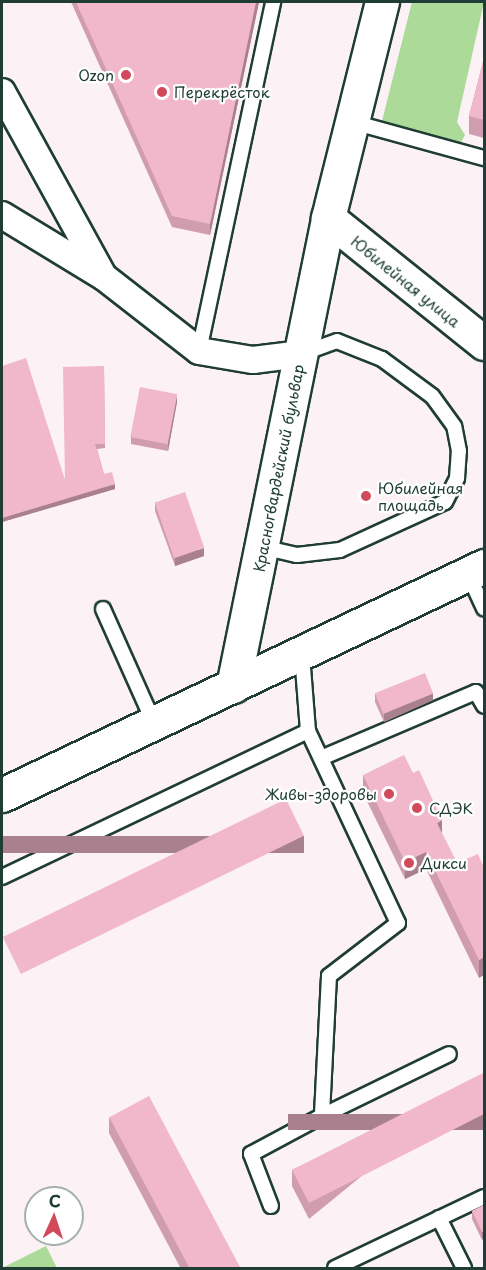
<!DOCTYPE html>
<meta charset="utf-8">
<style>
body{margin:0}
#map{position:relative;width:486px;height:1270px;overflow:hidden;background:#fcf1f4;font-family:"Playpen Sans",sans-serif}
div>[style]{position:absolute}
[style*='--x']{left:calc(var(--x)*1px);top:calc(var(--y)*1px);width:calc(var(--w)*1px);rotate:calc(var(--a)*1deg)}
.green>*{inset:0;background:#acda99}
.roads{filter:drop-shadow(2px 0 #1f3d34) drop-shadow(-2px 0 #1f3d34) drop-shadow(0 2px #1f3d34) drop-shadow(0 -2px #1f3d34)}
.service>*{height:14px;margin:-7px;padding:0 7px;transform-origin:7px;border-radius:7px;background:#fff}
.minor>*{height:26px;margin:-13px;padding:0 13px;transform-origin:13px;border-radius:13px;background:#fff}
.tertiary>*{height:33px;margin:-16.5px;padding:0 16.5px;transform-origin:16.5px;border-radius:16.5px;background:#fff}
.wall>*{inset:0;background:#cf9dae}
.shaded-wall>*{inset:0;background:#a9808d;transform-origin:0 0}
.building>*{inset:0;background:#f1b7ca;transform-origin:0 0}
.dots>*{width:16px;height:16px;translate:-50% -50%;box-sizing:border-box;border:3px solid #fff;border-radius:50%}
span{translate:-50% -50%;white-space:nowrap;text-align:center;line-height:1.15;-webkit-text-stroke:4.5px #fff;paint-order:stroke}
.poi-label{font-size:15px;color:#1f3d34}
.right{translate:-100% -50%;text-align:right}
.left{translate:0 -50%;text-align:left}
.street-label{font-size:15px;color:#1f3d34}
.frame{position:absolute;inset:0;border:3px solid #1f3d34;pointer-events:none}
.north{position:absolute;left:24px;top:1186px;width:60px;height:60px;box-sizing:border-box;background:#fff;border:2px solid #a5b1ae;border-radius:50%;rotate:3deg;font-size:16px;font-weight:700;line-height:24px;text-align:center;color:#1f3d34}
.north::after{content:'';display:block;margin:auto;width:21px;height:27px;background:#d1495b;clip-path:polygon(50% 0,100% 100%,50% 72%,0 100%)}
</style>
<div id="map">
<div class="green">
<div style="clip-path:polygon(412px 2px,484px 2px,457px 122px,465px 135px,459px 146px,382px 121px)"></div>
<div style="clip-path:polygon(46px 1246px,57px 1268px,2px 1268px)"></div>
</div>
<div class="roads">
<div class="service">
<div style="--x:353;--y:122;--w:136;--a:15.4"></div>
<div style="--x:199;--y:351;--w:357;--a:-78"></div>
<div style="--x:262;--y:547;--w:36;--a:13"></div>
<div style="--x:297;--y:555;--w:43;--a:-6.6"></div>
<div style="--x:340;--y:550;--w:115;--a:-24.6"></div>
<div style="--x:445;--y:502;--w:27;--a:-63"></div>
<div style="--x:457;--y:478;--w:27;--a:-86"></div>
<div style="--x:459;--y:451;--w:25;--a:-101"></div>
<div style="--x:454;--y:426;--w:37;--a:-126"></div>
<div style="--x:432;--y:396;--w:62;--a:-143.5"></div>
<div style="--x:382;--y:359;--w:48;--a:-158.2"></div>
<div style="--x:337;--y:341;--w:38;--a:160"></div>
<div style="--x:468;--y:574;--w:38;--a:65"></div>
<div style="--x:103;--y:609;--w:125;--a:65.9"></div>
<div style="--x:308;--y:731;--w:212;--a:64.9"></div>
<div style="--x:398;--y:923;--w:87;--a:142.5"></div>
<div style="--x:329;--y:976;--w:140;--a:92.9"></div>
<div style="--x:322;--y:1116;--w:141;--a:-26"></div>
<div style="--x:321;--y:758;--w:168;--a:-23.1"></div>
<div style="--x:476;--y:692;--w:16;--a:60"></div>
<div style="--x:2;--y:877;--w:339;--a:-25.5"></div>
<div style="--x:308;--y:731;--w:76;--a:-94.5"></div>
<div style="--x:271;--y:1206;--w:56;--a:-111"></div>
<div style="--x:251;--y:1154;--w:81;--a:-28.2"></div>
<div style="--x:439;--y:1218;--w:56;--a:63.4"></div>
<div style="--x:335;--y:1268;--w:165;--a:-25.5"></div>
</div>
<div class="minor">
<div style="--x:2;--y:92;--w:208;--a:61.2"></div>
<div style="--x:2;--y:215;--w:119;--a:31.3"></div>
<div style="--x:104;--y:277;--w:120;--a:37.9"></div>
<div style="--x:199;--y:351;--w:55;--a:9.5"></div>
<div style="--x:253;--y:360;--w:47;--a:-7.3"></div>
</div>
<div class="tertiary">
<div style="--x:328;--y:218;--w:200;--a:38.7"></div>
<div style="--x:233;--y:686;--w:478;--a:-78.5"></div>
<div style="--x:328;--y:218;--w:223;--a:-76"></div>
<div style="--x:2;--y:795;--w:534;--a:-25.41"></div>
</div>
</div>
<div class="wall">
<div style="clip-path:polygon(71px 2px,259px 2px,210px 235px,172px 227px)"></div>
<div style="clip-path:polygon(484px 58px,484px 138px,469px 134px,469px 116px)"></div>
<div style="clip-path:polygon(2px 366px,65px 480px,104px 366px,105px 448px,97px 449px,104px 474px,115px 489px,2px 522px)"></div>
<div style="clip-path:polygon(177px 402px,168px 451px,131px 444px,131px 437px)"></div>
<div style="clip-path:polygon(155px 503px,204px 556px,175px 566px,155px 511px)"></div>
<div style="clip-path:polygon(375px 694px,433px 700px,384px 722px,375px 702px)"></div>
<div style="clip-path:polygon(363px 775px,442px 834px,457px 863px,484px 868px,479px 978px,426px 869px,405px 879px,363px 793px)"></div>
<div style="clip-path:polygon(484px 1076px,309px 1219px,292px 1186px,292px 1170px)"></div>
<div style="clip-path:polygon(109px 1117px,241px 1269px,181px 1269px,109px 1133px)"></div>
<div style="clip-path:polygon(484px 1205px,482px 1240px,472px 1219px,472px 1211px)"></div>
</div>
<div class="shaded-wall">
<div style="clip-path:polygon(256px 2px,259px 2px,210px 235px,210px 224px)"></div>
<div style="clip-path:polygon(177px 394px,177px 402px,168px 451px,168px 443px)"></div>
<div style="clip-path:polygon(115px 484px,115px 489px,2px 522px,2px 518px)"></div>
<div style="clip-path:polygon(204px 548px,204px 556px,175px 566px,175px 558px)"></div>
<div style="clip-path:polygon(433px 693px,433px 700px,384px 722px,384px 714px)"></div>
<div style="clip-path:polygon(442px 820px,442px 837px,437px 823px)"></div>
<div style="left:304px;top:836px;width:17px;height:335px;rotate:90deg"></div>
<div style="clip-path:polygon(426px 852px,426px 869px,405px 879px,405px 862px)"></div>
<div style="clip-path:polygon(484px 957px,484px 975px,479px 978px,479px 960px)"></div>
<div style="left:484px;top:1114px;width:16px;height:196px;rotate:90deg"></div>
<div style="clip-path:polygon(484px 1231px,484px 1238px,482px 1240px,482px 1232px)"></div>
</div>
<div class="building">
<div style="clip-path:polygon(76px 2px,256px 2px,210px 224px,172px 216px)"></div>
<div style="clip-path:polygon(484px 58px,484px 120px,469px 116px)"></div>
<div style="clip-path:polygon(26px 358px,65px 480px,63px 367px,104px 366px,105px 444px,95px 444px,104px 474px,112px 472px,115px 484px,2px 518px,2px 366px)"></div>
<div style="left:140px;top:387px;width:38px;height:51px;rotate:11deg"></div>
<div style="left:185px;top:492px;width:59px;height:32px;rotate:71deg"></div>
<div style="left:425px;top:673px;width:22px;height:54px;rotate:68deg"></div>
<div style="clip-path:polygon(404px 755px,413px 773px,419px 770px,442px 820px,437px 823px,457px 863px,478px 854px,484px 868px,484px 957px,479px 960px,426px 852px,405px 862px,363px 775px)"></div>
<div style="left:286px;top:799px;width:41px;height:315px;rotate:64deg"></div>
<div style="clip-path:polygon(483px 1073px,484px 1076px,484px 1114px,309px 1203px,292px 1170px)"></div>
<div style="left:149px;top:1096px;width:196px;height:45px;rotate:62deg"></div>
<div style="clip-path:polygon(484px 1205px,484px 1231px,482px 1232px,472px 1211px)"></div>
</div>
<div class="dots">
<div style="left:126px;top:75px;background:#d1495b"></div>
<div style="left:162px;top:92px;background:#d1495b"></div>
<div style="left:366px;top:496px;background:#d1495b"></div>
<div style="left:389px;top:794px;background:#d1495b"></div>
<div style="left:417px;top:808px;background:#d1495b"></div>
<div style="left:409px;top:863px;background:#d1495b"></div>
</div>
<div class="poi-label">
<span class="right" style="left:114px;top:75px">Ozon</span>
<span class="left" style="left:174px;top:92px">Перекрёсток</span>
<span class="left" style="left:378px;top:496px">Юбилейная<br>площадь</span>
<span class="right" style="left:377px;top:794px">Живы-здоровы</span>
<span class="left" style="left:429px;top:808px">СДЭК</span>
<span class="left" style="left:421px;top:863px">Дикси</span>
</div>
<div class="street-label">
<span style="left:406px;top:281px;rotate:39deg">Юбилейная улица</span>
<span style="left:278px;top:468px;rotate:-79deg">Красногвардейский бульвар</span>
</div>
<div class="frame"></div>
<div class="north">С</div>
</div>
